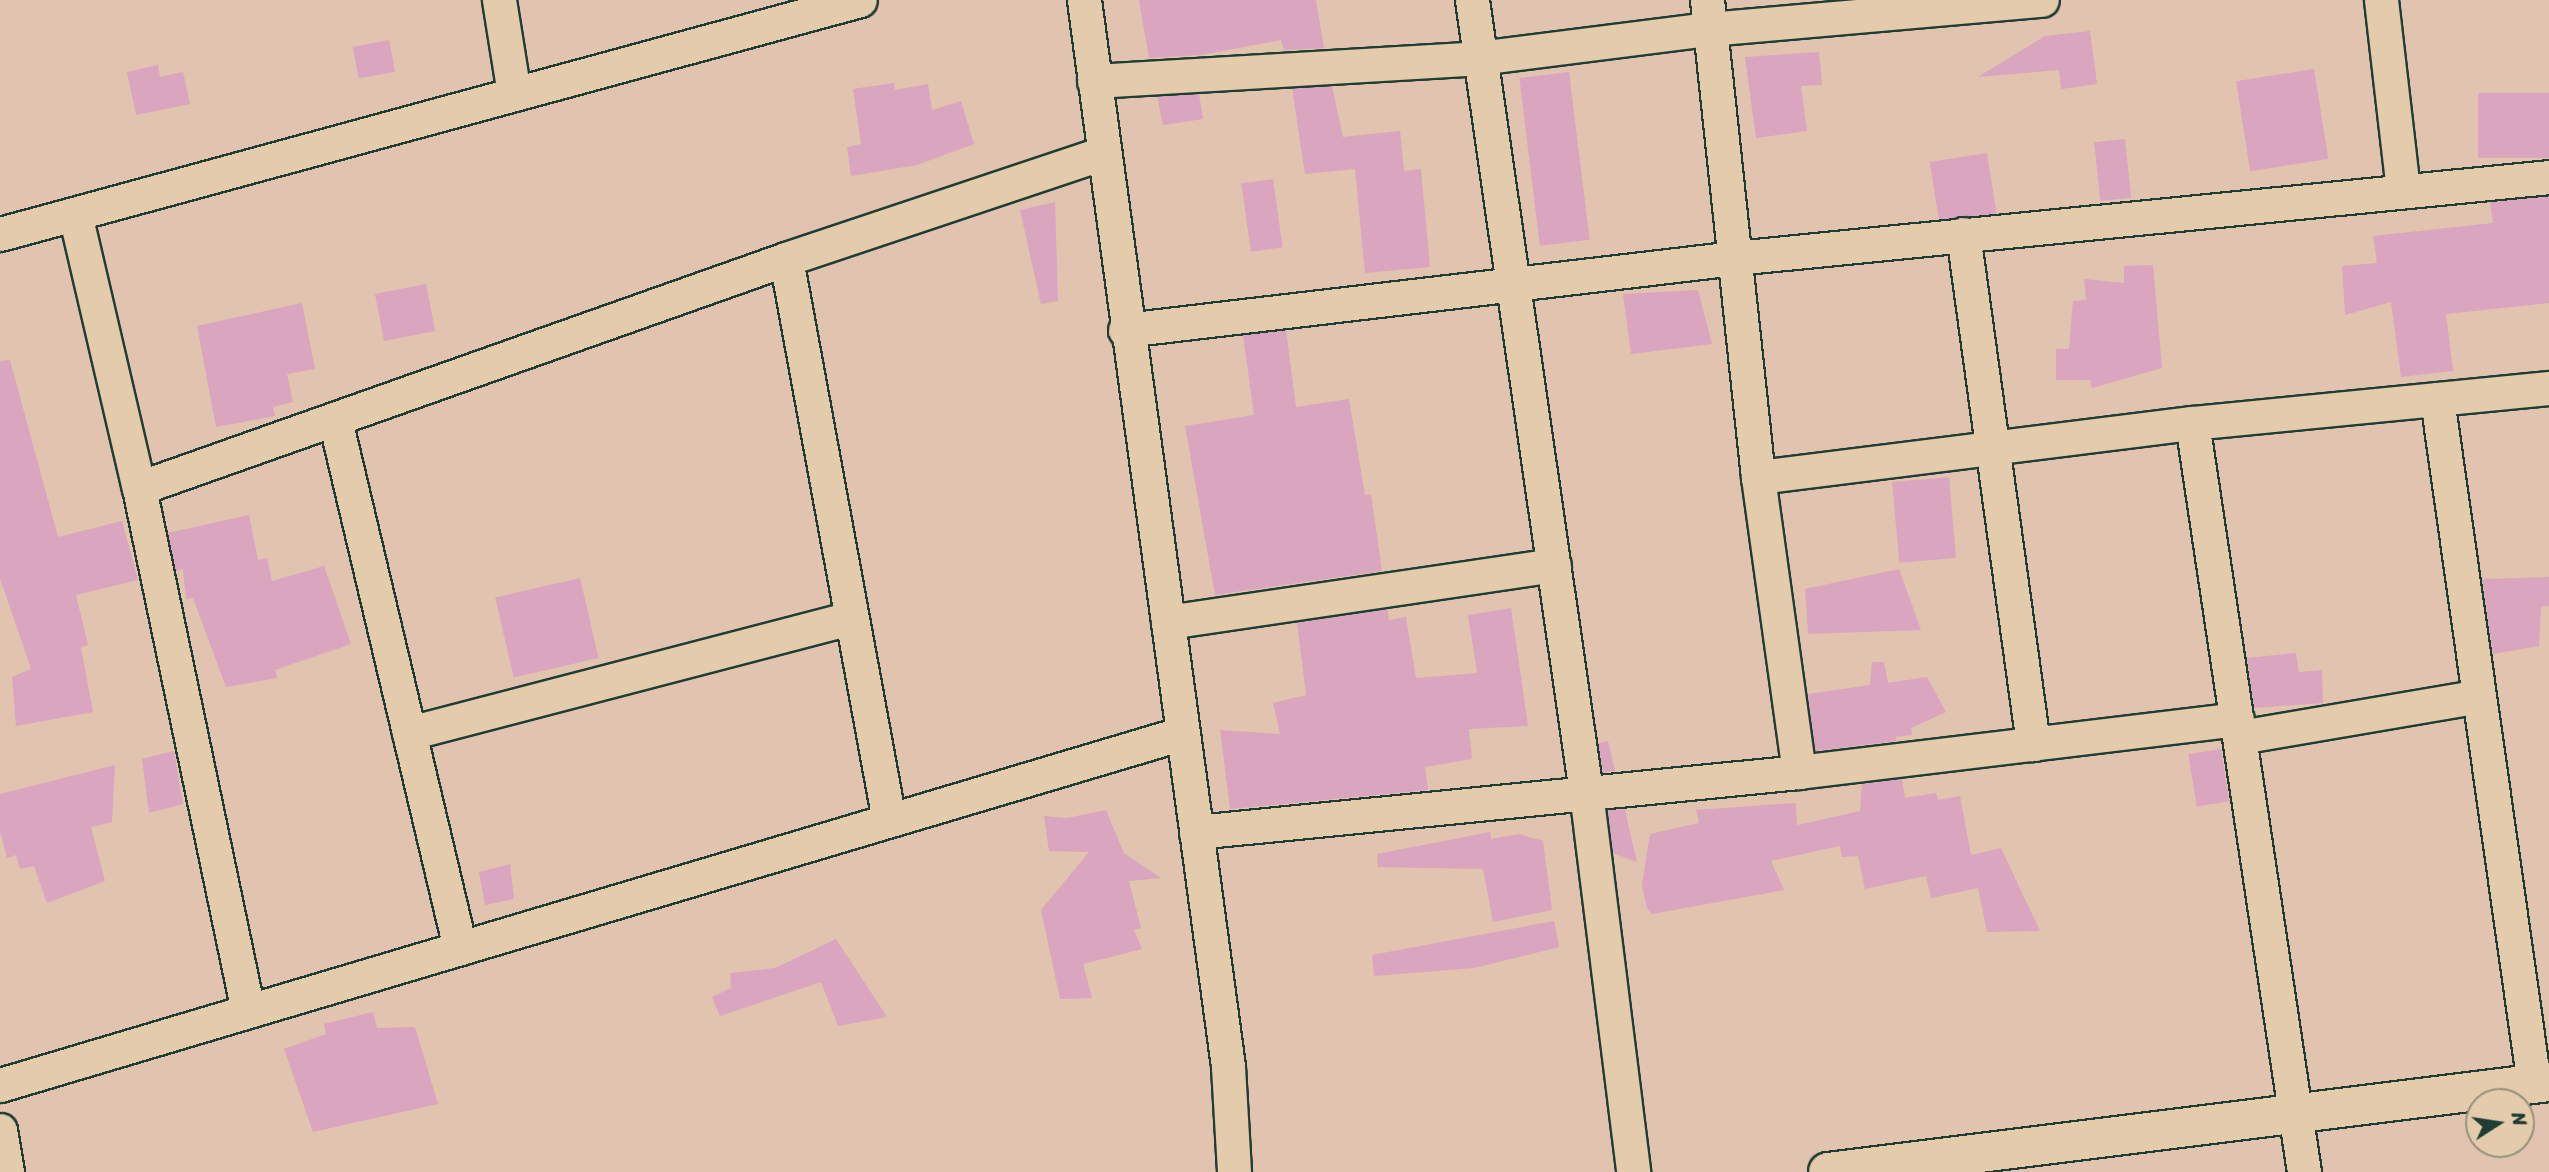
<!DOCTYPE html>
<style>
body{margin:0}
#map{position:relative;width:2549px;height:1172px;overflow:hidden;background:#e1c3b0;font-family:Sriracha,sans-serif}
div>[style]{position:absolute}
[style*='--x']{left:calc(var(--x)*1px);top:calc(var(--y)*1px);width:calc(var(--w)*1px);rotate:calc(var(--a)*1deg)}
.building>*{inset:0;background:#daa5be;transform-origin:0 0}
.roads{filter:drop-shadow(2px 0 #1f3d34) drop-shadow(-2px 0 #1f3d34) drop-shadow(0 2px #1f3d34) drop-shadow(0 -2px #1f3d34)}
.street>*{height:33px;margin:-16.5px;padding:0 16.5px;transform-origin:16.5px;border-radius:16.5px;background:#e3cbac}
.secondary>*{height:38px;margin:-19px;padding:0 19px;transform-origin:19px;border-radius:19px;background:#e3cbac}
span{translate:-50% -50%;white-space:nowrap;text-align:center;line-height:1.15;-webkit-text-stroke:5px #e3cbac;paint-order:stroke}
.north{position:absolute;left:2465px;top:1088px;width:70px;height:70px;box-sizing:border-box;background:#e3cbac;border:2px solid #95927c;border-radius:50%;rotate:78deg;font-size:19px;font-weight:700;line-height:28px;text-align:center;color:#1f3d34}
.north::after{content:'';display:block;margin:auto;width:24px;height:32px;background:#1f3d34;clip-path:polygon(50% 0,100% 100%,50% 72%,0 100%)}
</style>
<div id="map">
<div class="building">
<div style="clip-path:polygon(1139px 0,1316px 0,1324px 48px,1284px 50px,1281px 40px,1201px 55px,1149px 58px)"></div>
<div style="clip-path:polygon(2090px 31px,2097px 84px,2061px 89px,2059px 70px,1978px 77px,2045px 36px)"></div>
<div style="left:389px;top:40px;width:32px;height:37px;rotate:79deg"></div>
<div style="clip-path:polygon(1819px 52px,1822px 85px,1801px 86px,1807px 131px,1756px 138px,1745px 57px)"></div>
<div style="clip-path:polygon(158px 65px,160px 77px,183px 72px,190px 104px,136px 115px,127px 72px)"></div>
<div style="left:2314px;top:69px;width:91px;height:79px;rotate:81deg"></div>
<div style="left:1569px;top:72px;width:169px;height:50px;rotate:83deg"></div>
<div style="clip-path:polygon(894px 83px,895px 90px,928px 84px,932px 110px,961px 101px,974px 144px,917px 165px,851px 176px,847px 147px,861px 144px,853px 89px)"></div>
<div style="clip-path:polygon(1332px 86px,1343px 137px,1400px 131px,1404px 171px,1421px 169px,1430px 267px,1365px 273px,1355px 169px,1305px 174px,1292px 88px)"></div>
<div style="left:2549px;top:93px;width:65px;height:71px;rotate:90deg"></div>
<div style="clip-path:polygon(1199px 94px,1203px 119px,1163px 125px,1157px 96px)"></div>
<div style="left:2125px;top:139px;width:59px;height:31px;rotate:84deg"></div>
<div style="left:1987px;top:153px;width:61px;height:58px;rotate:81deg"></div>
<div style="left:1273px;top:179px;width:69px;height:32px;rotate:82deg"></div>
<div style="clip-path:polygon(2549px 196px,2549px 303px,2446px 314px,2453px 371px,2401px 377px,2391px 302px,2345px 315px,2342px 266px,2377px 263px,2373px 236px,2493px 223px,2490px 202px)"></div>
<div style="clip-path:polygon(1055px 202px,1058px 301px,1041px 304px,1020px 210px)"></div>
<div style="clip-path:polygon(2153px 265px,2162px 368px,2092px 388px,2090px 380px,2056px 380px,2056px 349px,2069px 349px,2073px 301px,2086px 300px,2084px 279px,2124px 283px,2124px 266px)"></div>
<div style="left:426px;top:284px;width:48px;height:52px;rotate:79deg"></div>
<div style="clip-path:polygon(1698px 290px,1712px 344px,1631px 354px,1623px 294px)"></div>
<div style="clip-path:polygon(302px 303px,315px 369px,287px 374px,293px 402px,273px 407px,275px 416px,216px 427px,197px 326px)"></div>
<div style="clip-path:polygon(1286px 330px,1296px 407px,1349px 399px,1365px 495px,1371px 494px,1382px 571px,1215px 595px,1185px 426px,1254px 415px,1243px 335px)"></div>
<div style="clip-path:polygon(10px 360px,58px 537px,122px 521px,138px 580px,76px 595px,88px 645px,81px 647px,93px 712px,16px 726px,12px 677px,31px 669px,0 578px,0 361px)"></div>
<div style="left:1949px;top:477px;width:81px;height:57px;rotate:85deg"></div>
<div style="clip-path:polygon(249px 515px,258px 560px,267px 558px,272px 581px,324px 566px,351px 644px,275px 670px,277px 678px,226px 687px,193px 598px,186px 599px,183px 569px,176px 571px,168px 533px)"></div>
<div style="clip-path:polygon(1899px 569px,1921px 630px,1808px 634px,1805px 589px)"></div>
<div style="clip-path:polygon(2549px 577px,2549px 606px,2541px 607px,2539px 646px,2493px 654px,2482px 579px)"></div>
<div style="left:580px;top:578px;width:82px;height:87px;rotate:77deg"></div>
<div style="clip-path:polygon(1511px 608px,1528px 726px,1469px 729px,1472px 759px,1425px 767px,1428px 790px,1230px 809px,1220px 730px,1280px 734px,1273px 703px,1306px 695px,1297px 622px,1387px 609px,1389px 620px,1406px 617px,1416px 678px,1477px 673px,1468px 615px)"></div>
<div style="clip-path:polygon(2296px 653px,2299px 672px,2322px 670px,2323px 703px,2254px 708px,2247px 658px)"></div>
<div style="clip-path:polygon(1872px 662px,1884px 662px,1888px 683px,1927px 677px,1946px 712px,1911px 728px,1912px 735px,1896px 737px,1896px 741px,1815px 751px,1808px 694px,1870px 685px)"></div>
<div style="clip-path:polygon(1608px 741px,1615px 771px,1603px 772px,1598px 743px)"></div>
<div style="left:2221px;top:749px;width:53px;height:33px;rotate:81deg"></div>
<div style="clip-path:polygon(174px 751px,183px 804px,149px 813px,142px 759px)"></div>
<div style="clip-path:polygon(115px 765px,112px 822px,91px 827px,105px 881px,47px 903px,34px 866px,20px 869px,16px 855px,7px 858px,0 831px,0 794px)"></div>
<div style="clip-path:polygon(1902px 779px,1905px 798px,1936px 793px,1938px 800px,1960px 796px,1971px 855px,2001px 848px,2040px 931px,1987px 932px,1978px 888px,1931px 898px,1926px 876px,1865px 889px,1858px 856px,1842px 857px,1840px 846px,1771px 861px,1784px 890px,1652px 914px,1647px 908px,1642px 885px,1650px 834px,1699px 823px,1696px 810px,1796px 803px,1797px 825px,1860px 811px,1862px 784px)"></div>
<div style="clip-path:polygon(1625px 809px,1628px 824px,1637px 862px,1613px 853px,1608px 810px)"></div>
<div style="clip-path:polygon(1106px 810px,1124px 853px,1161px 878px,1129px 881px,1141px 928px,1134px 930px,1142px 949px,1083px 964px,1092px 998px,1060px 999px,1041px 910px,1089px 852px,1049px 851px,1044px 816px,1067px 818px)"></div>
<div style="clip-path:polygon(1490px 832px,1491px 839px,1519px 834px,1543px 841px,1552px 910px,1493px 922px,1483px 869px,1378px 867px,1377px 854px)"></div>
<div style="clip-path:polygon(510px 864px,514px 899px,485px 905px,479px 872px)"></div>
<div style="clip-path:polygon(1554px 921px,1559px 947px,1474px 968px,1374px 976px,1372px 955px)"></div>
<div style="clip-path:polygon(836px 939px,887px 1017px,838px 1026px,821px 982px,720px 1016px,712px 997px,731px 988px,730px 973px,775px 968px)"></div>
<div style="clip-path:polygon(373px 1012px,377px 1028px,415px 1027px,438px 1104px,313px 1132px,284px 1049px,326px 1034px,324px 1024px)"></div>
</div>
<div class="roads">
<div class="street">
<div style="--x:499;--y:0;--w:95;--a:80.9"></div>
<div style="--x:1084;--y:0;--w:1077;--a:82.31"></div>
<div style="--x:1228;--y:1067;--w:105;--a:86.7"></div>
<div style="--x:1472;--y:0;--w:800;--a:81.81"></div>
<div style="--x:1586;--y:792;--w:383;--a:82.9"></div>
<div style="--x:1707;--y:0;--w:480;--a:83.9"></div>
<div style="--x:1758;--y:477;--w:437;--a:-7.1"></div>
<div style="--x:2381;--y:0;--w:192;--a:83.4"></div>
<div style="--x:1094;--y:81;--w:385;--a:-3.4"></div>
<div style="--x:1478;--y:58;--w:232;--a:-7.2"></div>
<div style="--x:1708;--y:29;--w:335;--a:-5"></div>
<div style="--x:75;--y:214;--w:281;--a:76.9"></div>
<div style="--x:139;--y:488;--w:686;--a:-19.49"></div>
<div style="--x:786;--y:259;--w:334;--a:-18.5"></div>
<div style="--x:0;--y:234;--w:891;--a:-15.22"></div>
<div style="--x:1963;--y:234;--w:515;--a:82.18"></div>
<div style="--x:786;--y:259;--w:570;--a:79.6"></div>
<div style="--x:1125;--y:330;--w:614;--a:-6.73"></div>
<div style="--x:1735;--y:258;--w:818;--a:-5.68"></div>
<div style="--x:2437;--y:399;--w:692;--a:81.94"></div>
<div style="--x:335;--y:420;--w:543;--a:76.68"></div>
<div style="--x:1758;--y:477;--w:298;--a:82.1"></div>
<div style="--x:139;--y:488;--w:534;--a:78.23"></div>
<div style="--x:1168;--y:622;--w:390;--a:-8.4"></div>
<div style="--x:409;--y:733;--w:456;--a:-14.6"></div>
<div style="--x:2240;--y:737;--w:242;--a:-9.7"></div>
<div style="--x:1196;--y:832;--w:606;--a:-5.68"></div>
<div style="--x:1799;--y:772;--w:441;--a:-6.9"></div>
<div style="--x:0;--y:1085;--w:1234;--a:-16.57"></div>
<div style="--x:0;--y:1130;--w:43;--a:80.5"></div>
<div style="--x:2304;--y:1172;--w:757;--a:-98.5"></div>
<div style="--x:2192;--y:423;--w:359;--a:-5.6"></div>
</div>
<div class="secondary">
<div style="--x:1828;--y:1172;--w:727;--a:-7.12"></div>
</div>
</div>
<div class="north">N</div>
</div>
